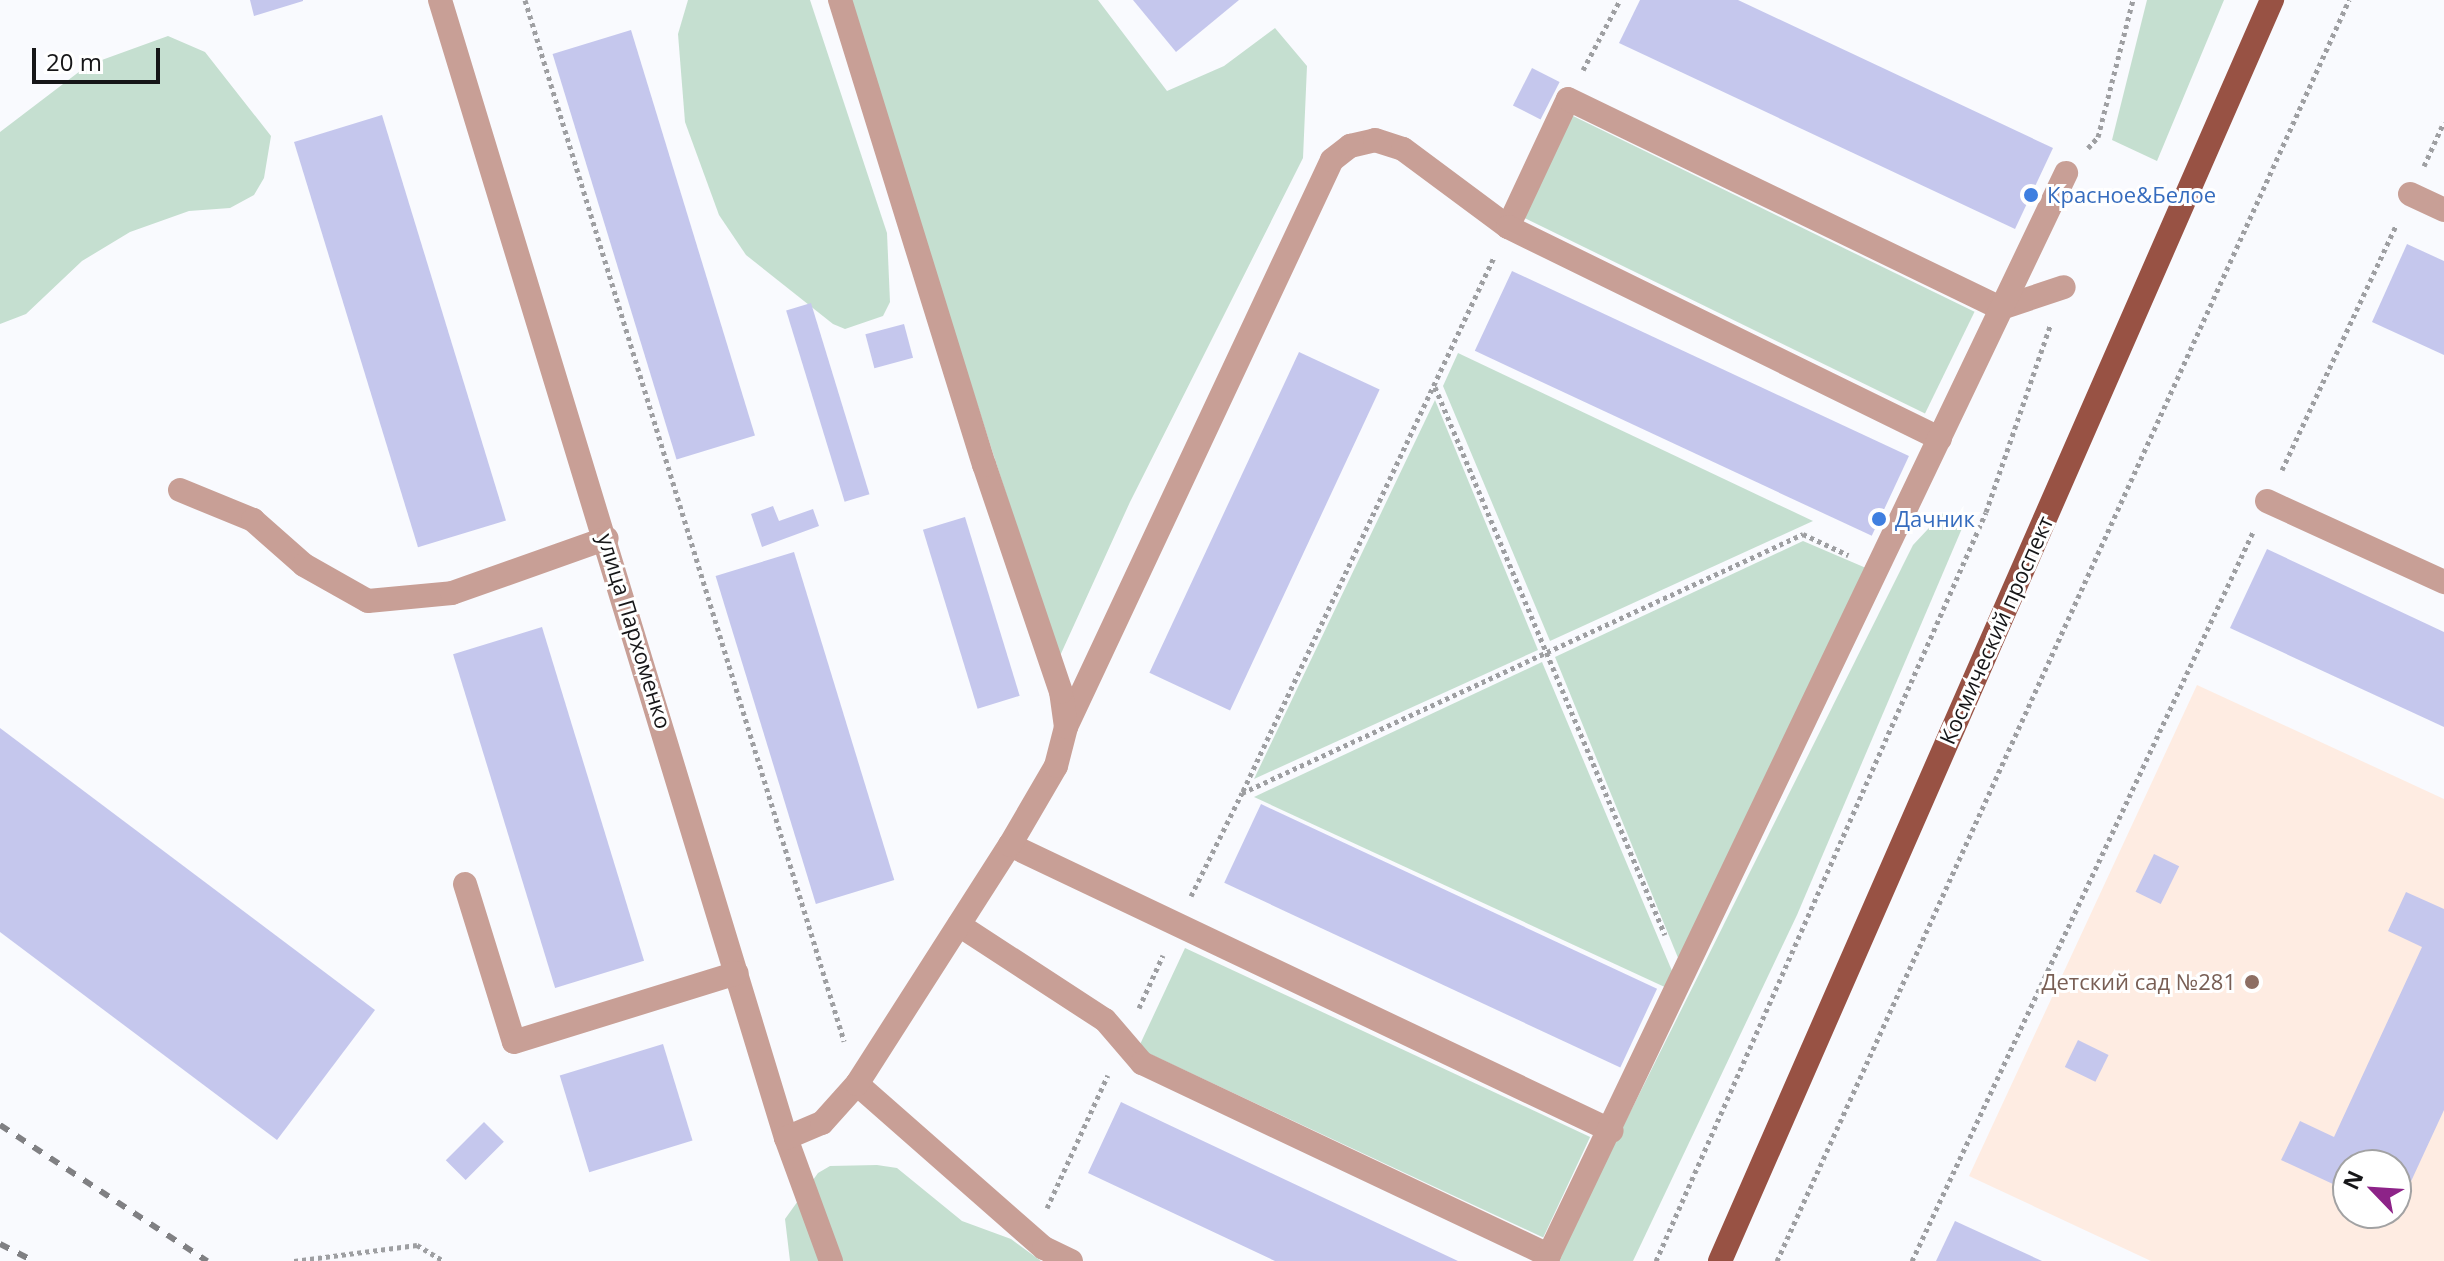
<!DOCTYPE html>
<meta charset="utf-8">
<style>
body{margin:0}
#map{position:relative;width:2444px;height:1261px;overflow:hidden;background:#f9fafe;font-family:"Open Sans",sans-serif}
div>[style]{position:absolute}
[style*='--x']{left:calc(var(--x)*1px);top:calc(var(--y)*1px);width:calc(var(--w)*1px);rotate:calc(var(--a)*1deg)}
.education>*{inset:0;background:#feece2}
.green>*{inset:0;background:#c5dfd0;transform-origin:0 0}
.building>*{inset:0;background:#c5c7ed;transform-origin:0 0}
.path>*{height:5px;margin-top:-2.5px;transform-origin:0;background:repeating-linear-gradient(90deg,#9e9fa2 0 4px,transparent 0 8px)}
.minor>*{height:24px;margin:-12px;padding:0 12px;transform-origin:12px;border-radius:12px;background:#c89f96}
.major>*{height:24px;margin:-12px;padding:0 12px;transform-origin:12px;border-radius:12px;background:#985244}
.rail>*{height:6px;margin-top:-3px;transform-origin:0;background:repeating-linear-gradient(90deg,#808083 0 10px,transparent 0 20px)}
.dots>*{width:22px;height:22px;translate:-50% -50%;box-sizing:border-box;border:4px solid #fff;border-radius:50%}
span{translate:-50% -50%;white-space:nowrap;text-align:center;line-height:1.15;-webkit-text-stroke:6px #fff;paint-order:stroke}
.shop-label{font-size:22px;color:#366cbe}
.left{translate:0 -50%;text-align:left}
.street-label{font-size:22px;color:#161618}
.education-label{font-size:22px;color:#785e54}
.right{translate:-100% -50%;text-align:right}
.north{position:absolute;left:2332px;top:1149px;width:80px;height:80px;box-sizing:border-box;background:#fff;border:2px solid #a2a2a3;border-radius:50%;rotate:295deg;font-size:22px;font-weight:700;line-height:32px;text-align:center;color:#161618}
.north::after{content:'';display:block;margin:auto;width:28px;height:36px;background:#8d2388;clip-path:polygon(50% 0,100% 100%,50% 72%,0 100%)}
.scale{position:absolute;left:32px;top:48px;width:128px;height:36px;box-sizing:border-box;border:4px solid #161618;border-top:0;padding-left:10px;font-size:24px;line-height:28px;white-space:nowrap;color:#161618;-webkit-text-stroke:6px #fff;paint-order:stroke}
</style>
<div id="map">
<div class="education">
<div style="clip-path:polygon(evenodd,2197px 685px,2444px 799px,2444px 1261px,2151px 1261px,1969px 1176px,2197px 685px,2348px 1165px,2396px 1165px,2396px 1213px,2348px 1213px,2348px 1165px)"></div>
</div>
<div class="green">
<div style="clip-path:polygon(688px 0,810px 0,887px 233px,890px 302px,883px 316px,845px 329px,833px 324px,746px 255px,719px 215px,685px 122px,678px 34px)"></div>
<div style="clip-path:polygon(847px 0,1098px 0,1167px 91px,1224px 66px,1275px 28px,1307px 66px,1303px 158px,1130px 502px,1059px 658px)"></div>
<div style="clip-path:polygon(2147px 0,2224px 0,2157px 161px,2112px 140px)"></div>
<div style="clip-path:polygon(168px 36px,205px 52px,271px 136px,264px 178px,254px 195px,230px 208px,189px 211px,130px 232px,82px 261px,26px 314px,0 324px,0 132px,88px 65px)"></div>
<div style="left:1571px;top:115px;width:449px;height:113px;rotate:26deg"></div>
<div style="clip-path:polygon(1458px 353px,1813px 521px,1550px 641px,1443px 386px)"></div>
<div style="clip-path:polygon(1435px 400px,1538px 650px,1254px 779px)"></div>
<div style="clip-path:polygon(1944px 512px,1963px 526px,1797px 915px,1633px 1261px,1556px 1261px,1913px 545px)"></div>
<div style="clip-path:polygon(1803px 541px,1873px 571px,1683px 970px,1555px 657px)"></div>
<div style="clip-path:polygon(1542px 662px,1675px 978px,1669px 989px,1254px 797px)"></div>
<div style="left:1185px;top:948px;width:447px;height:111px;rotate:25deg"></div>
<div style="clip-path:polygon(877px 1165px,897px 1168px,962px 1221px,1011px 1239px,1041px 1261px,790px 1261px,785px 1219px,818px 1173px,830px 1166px)"></div>
</div>
<div class="building">
<div style="clip-path:polygon(250px 0,303px 0,303px 1px,254px 16px)"></div>
<div style="clip-path:polygon(1133px 0,1239px 0,1176px 52px)"></div>
<div style="clip-path:polygon(1640px 0,1738px 0,2053px 148px,2015px 229px,1619px 43px)"></div>
<div style="left:631px;top:30px;width:424px;height:82px;rotate:73deg"></div>
<div style="left:1532px;top:68px;width:31px;height:42px;rotate:27deg"></div>
<div style="left:382px;top:115px;width:424px;height:92px;rotate:73deg"></div>
<div style="clip-path:polygon(2407px 244px,2444px 261px,2444px 355px,2372px 322px)"></div>
<div style="left:1512px;top:271px;width:438px;height:88px;rotate:25deg"></div>
<div style="left:811px;top:303px;width:200px;height:26px;rotate:73deg"></div>
<div style="left:904px;top:324px;width:35px;height:40px;rotate:75deg"></div>
<div style="left:1299px;top:352px;width:89px;height:354px;rotate:25deg"></div>
<div style="clip-path:polygon(773px 506px,779px 521px,813px 509px,819px 526px,762px 547px,751px 514px)"></div>
<div style="left:965px;top:517px;width:187px;height:44px;rotate:73deg"></div>
<div style="clip-path:polygon(2267px 549px,2444px 632px,2444px 727px,2230px 628px)"></div>
<div style="left:794px;top:552px;width:343px;height:82px;rotate:73deg"></div>
<div style="left:542px;top:627px;width:349px;height:93px;rotate:73deg"></div>
<div style="clip-path:polygon(0 728px,375px 1010px,277px 1140px,0 932px)"></div>
<div style="left:1261px;top:804px;width:437px;height:87px;rotate:25deg"></div>
<div style="left:2154px;top:854px;width:28px;height:42px;rotate:26deg"></div>
<div style="clip-path:polygon(2406px 892px,2444px 909px,2444px 1110px,2401px 1203px,2396px 1201px,2396px 1165px,2348px 1165px,2348px 1191px,2281px 1160px,2300px 1121px,2334px 1137px,2422px 947px,2388px 931px)"></div>
<div style="left:2078px;top:1040px;width:34px;height:30px;rotate:26deg"></div>
<div style="left:663px;top:1044px;width:101px;height:108px;rotate:73deg"></div>
<div style="clip-path:polygon(1121px 1102px,1165px 1123px,1458px 1261px,1275px 1261px,1256px 1252px,1088px 1173px)"></div>
<div style="left:484px;top:1122px;width:28px;height:54px;rotate:45deg"></div>
<div style="clip-path:polygon(1955px 1221px,2042px 1261px,1936px 1261px)"></div>
</div>
<div class="path">
<div style="--x:525;--y:0;--w:1089;--a:72.96"></div>
<div style="--x:1583;--y:70;--w:79;--a:-62.1"></div>
<div style="--x:2088;--y:148;--w:15;--a:-48"></div>
<div style="--x:2098;--y:137;--w:141;--a:-75.7"></div>
<div style="--x:2424;--y:166;--w:48;--a:-65.6"></div>
<div style="--x:1435;--y:387;--w:594;--a:67.23"></div>
<div style="--x:2282;--y:470;--w:270;--a:-65"></div>
<div style="--x:1243;--y:791;--w:590;--a:-64.82"></div>
<div style="--x:1191;--y:896;--w:115;--a:-63.7"></div>
<div style="--x:1242;--y:793;--w:618;--a:-24.78"></div>
<div style="--x:1803;--y:534;--w:50;--a:25"></div>
<div style="--x:1139;--y:1008;--w:58;--a:-65.6"></div>
<div style="--x:1047;--y:1208;--w:146;--a:-65.4"></div>
<div style="--x:294;--y:1261;--w:124;--a:-7.4"></div>
<div style="--x:417;--y:1245;--w:31;--a:31"></div>
<div style="--x:1656;--y:1261;--w:818;--a:-66.22"></div>
<div style="--x:1986;--y:512;--w:197;--a:-71"></div>
<div style="--x:1777;--y:1261;--w:1385;--a:-65.6"></div>
<div style="--x:1912;--y:1261;--w:807;--a:-64.93"></div>
</div>
<div class="minor">
<div style="--x:440;--y:0;--w:1189;--a:73.09"></div>
<div style="--x:786;--y:1138;--w:131;--a:69.9"></div>
<div style="--x:2410;--y:194;--w:38;--a:25"></div>
<div style="--x:1508;--y:227;--w:141;--a:-64.9"></div>
<div style="--x:1568;--y:99;--w:481;--a:25.8"></div>
<div style="--x:2001;--y:308;--w:66;--a:-18.4"></div>
<div style="--x:180;--y:490;--w:79;--a:22.3"></div>
<div style="--x:253;--y:520;--w:68;--a:41.4"></div>
<div style="--x:304;--y:565;--w:73;--a:29.4"></div>
<div style="--x:368;--y:601;--w:84;--a:-5.4"></div>
<div style="--x:452;--y:593;--w:164;--a:-19.5"></div>
<div style="--x:2267;--y:501;--w:195;--a:24.6"></div>
<div style="--x:1066;--y:727;--w:626;--a:-64.87"></div>
<div style="--x:1332;--y:160;--w:23;--a:-38"></div>
<div style="--x:1350;--y:146;--w:26;--a:-13"></div>
<div style="--x:1375;--y:140;--w:29;--a:18"></div>
<div style="--x:1403;--y:149;--w:131;--a:36.6"></div>
<div style="--x:1508;--y:227;--w:481;--a:26.1"></div>
<div style="--x:1010;--y:845;--w:666;--a:25.41"></div>
<div style="--x:465;--y:884;--w:165;--a:72.8"></div>
<div style="--x:514;--y:1042;--w:233;--a:-17.2"></div>
<div style="--x:959;--y:925;--w:174;--a:33.1"></div>
<div style="--x:1105;--y:1020;--w:57;--a:49.3"></div>
<div style="--x:1142;--y:1063;--w:450;--a:25.3"></div>
<div style="--x:857;--y:1084;--w:249;--a:41.3"></div>
<div style="--x:1044;--y:1248;--w:30;--a:26"></div>
<div style="--x:786;--y:1138;--w:39;--a:-23"></div>
<div style="--x:822;--y:1123;--w:52;--a:-48.1"></div>
<div style="--x:857;--y:1084;--w:284;--a:-57.4"></div>
<div style="--x:1010;--y:845;--w:91;--a:-59.8"></div>
<div style="--x:1056;--y:766;--w:40;--a:-75.6"></div>
<div style="--x:1066;--y:727;--w:35;--a:-98"></div>
<div style="--x:1061;--y:692;--w:240;--a:-108.7"></div>
<div style="--x:984;--y:465;--w:487;--a:-107.2"></div>
<div style="--x:1546;--y:1261;--w:1206;--a:-64.45"></div>
</div>
<div class="major">
<div style="--x:1720;--y:1261;--w:1377;--a:-66.36"></div>
</div>
<div class="rail">
<div style="--x:0;--y:1125;--w:248;--a:33.3"></div>
<div style="--x:0;--y:1244;--w:38;--a:27"></div>
</div>
<div class="dots">
<div style="left:2031px;top:195px;background:#3f7fe0"></div>
<div style="left:1879px;top:519px;background:#3f7fe0"></div>
<div style="left:2252px;top:982px;background:#8d6e63"></div>
</div>
<div class="shop-label">
<span class="left" style="left:2047px;top:195px">Красное&amp;Белое</span>
<span class="left" style="left:1895px;top:519px">Дачник</span>
</div>
<div class="street-label">
<span style="left:1996px;top:630px;rotate:-66deg">Космический проспект</span>
<span style="left:635px;top:631px;rotate:73deg">улица Пархоменко</span>
</div>
<div class="education-label">
<span class="right" style="left:2236px;top:982px">Детский сад №281</span>
</div>
<div class="north">N</div>
<div class="scale">20 m</div>
</div>
